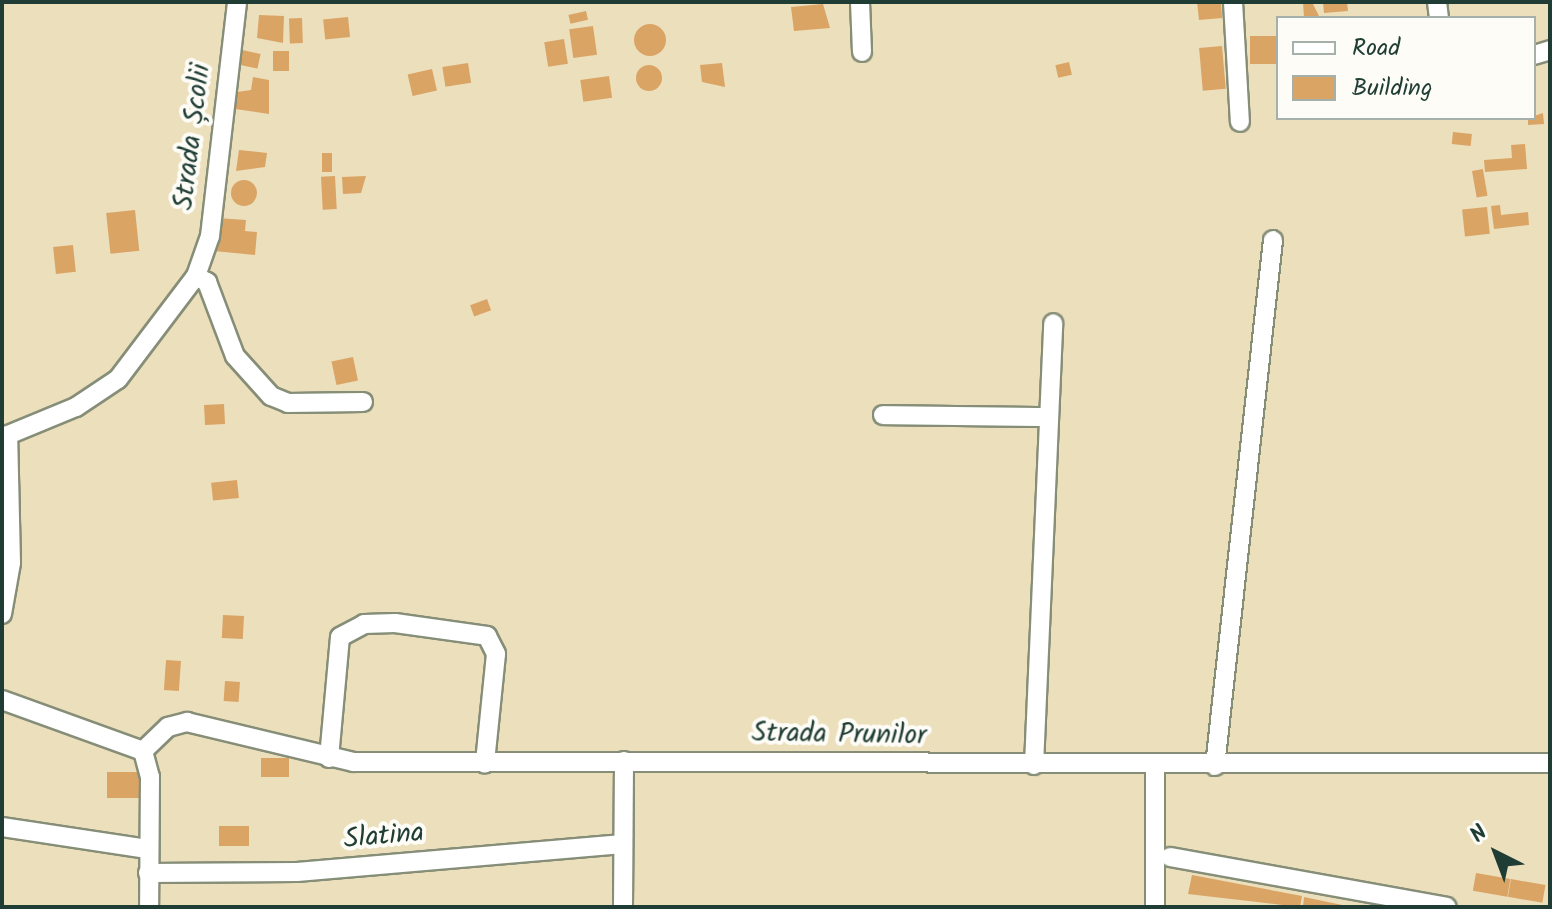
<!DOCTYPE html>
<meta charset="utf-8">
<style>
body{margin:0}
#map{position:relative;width:1552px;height:909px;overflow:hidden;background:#ecdfbc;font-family:Kalam,sans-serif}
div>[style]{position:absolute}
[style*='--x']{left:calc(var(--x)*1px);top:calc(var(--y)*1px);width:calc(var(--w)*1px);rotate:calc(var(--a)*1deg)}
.building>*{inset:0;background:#daa465;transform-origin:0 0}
.round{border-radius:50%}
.roads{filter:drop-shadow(2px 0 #868e78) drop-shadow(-2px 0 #868e78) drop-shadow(0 2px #868e78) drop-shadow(0 -2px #868e78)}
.minor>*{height:18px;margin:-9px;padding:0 9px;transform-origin:9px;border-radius:9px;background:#fff}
span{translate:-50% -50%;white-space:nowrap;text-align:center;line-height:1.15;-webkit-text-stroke:8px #fdfcf7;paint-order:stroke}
.street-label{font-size:28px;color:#1f3d34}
.frame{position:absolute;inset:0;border:4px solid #1f3d34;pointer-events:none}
.legend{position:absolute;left:1276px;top:16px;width:260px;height:104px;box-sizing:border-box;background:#fdfcf7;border:2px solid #a4b0a9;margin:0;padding:10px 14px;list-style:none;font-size:24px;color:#1f3d34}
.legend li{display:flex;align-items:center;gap:16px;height:40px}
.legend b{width:40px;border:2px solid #a4b0a9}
.north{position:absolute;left:1456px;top:813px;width:80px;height:80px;-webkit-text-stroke:6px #fdfcf7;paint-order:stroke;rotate:318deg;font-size:22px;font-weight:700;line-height:32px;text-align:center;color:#1f3d34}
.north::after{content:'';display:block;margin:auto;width:28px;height:36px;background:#1f3d34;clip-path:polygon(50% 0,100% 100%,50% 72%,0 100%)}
</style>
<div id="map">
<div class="building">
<div style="clip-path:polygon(1197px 2px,1221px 2px,1222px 18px,1199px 20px)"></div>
<div style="clip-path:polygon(1303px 2px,1312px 2px,1320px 18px,1304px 18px)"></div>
<div style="clip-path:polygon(1323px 2px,1347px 2px,1348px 11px,1324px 13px)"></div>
<div style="clip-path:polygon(823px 4px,830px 28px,794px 31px,791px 7px)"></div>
<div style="left:586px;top:11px;width:9px;height:18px;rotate:77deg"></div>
<div style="clip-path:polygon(259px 15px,284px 16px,283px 43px,257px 38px)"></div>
<div style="left:348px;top:17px;width:20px;height:25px;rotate:84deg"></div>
<div style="left:302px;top:18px;width:25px;height:13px;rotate:88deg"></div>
<div class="round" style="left:634px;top:24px;width:32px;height:32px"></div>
<div style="left:593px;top:26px;width:29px;height:24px;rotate:82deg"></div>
<div style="left:1278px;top:36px;width:28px;height:28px;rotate:90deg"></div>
<div style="left:564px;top:39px;width:25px;height:20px;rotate:81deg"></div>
<div style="left:1222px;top:46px;width:43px;height:23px;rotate:85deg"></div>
<div style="left:242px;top:50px;width:19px;height:15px;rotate:12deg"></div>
<div style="left:273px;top:51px;width:16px;height:20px"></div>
<div style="left:1069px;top:62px;width:13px;height:14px;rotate:77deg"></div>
<div style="left:468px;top:63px;width:20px;height:26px;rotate:81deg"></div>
<div style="clip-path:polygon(722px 63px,725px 87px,702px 82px,700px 65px)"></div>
<div class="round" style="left:636px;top:65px;width:26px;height:26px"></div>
<div style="left:432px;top:69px;width:22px;height:25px;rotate:77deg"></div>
<div style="left:609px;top:76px;width:22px;height:29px;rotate:82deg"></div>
<div style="clip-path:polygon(253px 77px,269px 80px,269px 114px,235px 109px,237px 92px,251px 90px)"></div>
<div style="clip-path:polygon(1543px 113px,1544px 124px,1528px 125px,1528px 118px)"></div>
<div style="left:1453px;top:132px;width:19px;height:12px;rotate:6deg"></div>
<div style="clip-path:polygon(1525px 144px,1527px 169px,1485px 172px,1484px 160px,1512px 158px,1511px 145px)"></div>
<div style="clip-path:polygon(239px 150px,267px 153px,265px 167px,236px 171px)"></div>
<div style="left:322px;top:153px;width:10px;height:19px"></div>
<div style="left:1472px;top:171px;width:11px;height:27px;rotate:-10deg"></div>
<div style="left:335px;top:176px;width:33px;height:14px;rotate:87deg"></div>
<div style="clip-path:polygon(366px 176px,361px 193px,343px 194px,342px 177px)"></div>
<div class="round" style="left:231px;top:180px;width:26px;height:26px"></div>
<div style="clip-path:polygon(1500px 205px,1501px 215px,1528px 212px,1529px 225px,1494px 229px,1491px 206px)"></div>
<div style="left:1487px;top:207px;width:27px;height:25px;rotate:84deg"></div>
<div style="left:135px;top:210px;width:41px;height:29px;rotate:84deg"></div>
<div style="clip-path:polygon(217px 218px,246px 220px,245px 231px,257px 232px,255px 255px,214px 251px)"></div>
<div style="left:73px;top:245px;width:27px;height:20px;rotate:84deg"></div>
<div style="left:487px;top:299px;width:12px;height:18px;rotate:70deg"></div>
<div style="left:353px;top:357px;width:24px;height:22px;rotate:78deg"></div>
<div style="left:224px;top:404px;width:20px;height:20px;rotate:87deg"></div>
<div style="left:237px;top:480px;width:18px;height:26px;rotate:84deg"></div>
<div style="left:223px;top:615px;width:21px;height:23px;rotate:3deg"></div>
<div style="left:166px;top:660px;width:15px;height:30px;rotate:4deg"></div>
<div style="left:225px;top:681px;width:15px;height:20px;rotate:4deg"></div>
<div style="left:261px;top:758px;width:28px;height:19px"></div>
<div style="left:107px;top:772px;width:33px;height:26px"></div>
<div style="left:249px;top:826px;width:20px;height:30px;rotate:90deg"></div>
<div style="left:1476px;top:873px;width:35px;height:18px;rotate:10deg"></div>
<div style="clip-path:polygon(1192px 875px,1302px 896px,1300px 907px,1188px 894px)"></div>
<div style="left:1511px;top:879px;width:35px;height:18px;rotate:10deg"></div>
<div style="clip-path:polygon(1304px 897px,1347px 906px,1347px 907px,1303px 907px)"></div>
</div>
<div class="roads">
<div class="minor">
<div style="--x:860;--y:2;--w:50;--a:87.7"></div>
<div style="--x:1233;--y:2;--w:120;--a:86.7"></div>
<div style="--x:1437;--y:2;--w:16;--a:83"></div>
<div style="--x:1534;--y:55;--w:17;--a:-17"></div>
<div style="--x:196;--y:276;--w:13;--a:29"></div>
<div style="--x:207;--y:282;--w:79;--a:69.3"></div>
<div style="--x:235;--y:356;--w:54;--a:48"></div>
<div style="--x:271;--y:396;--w:18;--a:22"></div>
<div style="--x:288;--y:403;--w:75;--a:-0.8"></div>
<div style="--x:883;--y:415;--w:166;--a:0.7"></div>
<div style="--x:2;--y:614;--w:52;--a:-80"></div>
<div style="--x:11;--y:563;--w:128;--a:-91.3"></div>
<div style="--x:8;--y:435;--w:74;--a:-22.4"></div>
<div style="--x:76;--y:407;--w:50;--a:-33.7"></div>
<div style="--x:118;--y:379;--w:129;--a:-52.9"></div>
<div style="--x:196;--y:276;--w:42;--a:-70.7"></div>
<div style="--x:210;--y:236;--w:236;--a:-83.4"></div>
<div style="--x:2;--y:700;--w:150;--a:19.9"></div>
<div style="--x:143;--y:751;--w:27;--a:75"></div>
<div style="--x:150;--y:777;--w:130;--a:90.4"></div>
<div style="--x:143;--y:751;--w:35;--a:-44"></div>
<div style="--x:168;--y:727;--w:20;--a:-15"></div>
<div style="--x:187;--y:722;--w:171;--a:13.5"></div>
<div style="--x:353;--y:762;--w:1197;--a:0.05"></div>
<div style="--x:329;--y:758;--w:121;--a:-84.8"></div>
<div style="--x:340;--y:637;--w:27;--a:-28"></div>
<div style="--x:364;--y:624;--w:31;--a:-2"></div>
<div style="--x:395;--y:623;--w:93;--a:8"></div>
<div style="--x:487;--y:636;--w:20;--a:63"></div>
<div style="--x:496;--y:654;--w:110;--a:95.8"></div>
<div style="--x:1034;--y:765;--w:442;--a:-87.5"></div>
<div style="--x:1215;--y:766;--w:529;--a:-83.71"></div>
<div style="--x:2;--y:827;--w:148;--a:8.6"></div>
<div style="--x:1170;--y:857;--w:281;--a:10.2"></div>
<div style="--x:148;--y:873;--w:149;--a:-0.4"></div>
<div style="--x:297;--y:872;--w:327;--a:-4.9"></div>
<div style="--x:623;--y:907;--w:146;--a:-89.6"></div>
<div style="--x:1155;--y:907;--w:140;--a:-90"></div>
</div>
</div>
<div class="street-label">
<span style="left:193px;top:137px;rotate:-83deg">Strada Școlii</span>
<span style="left:839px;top:735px;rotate:1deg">Strada Prunilor</span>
<span style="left:384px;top:837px;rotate:-5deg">Slatina</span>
</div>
<div class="frame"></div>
<ul class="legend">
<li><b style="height:10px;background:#fff"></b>Road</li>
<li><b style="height:22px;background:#daa465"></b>Building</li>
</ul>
<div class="north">N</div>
</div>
